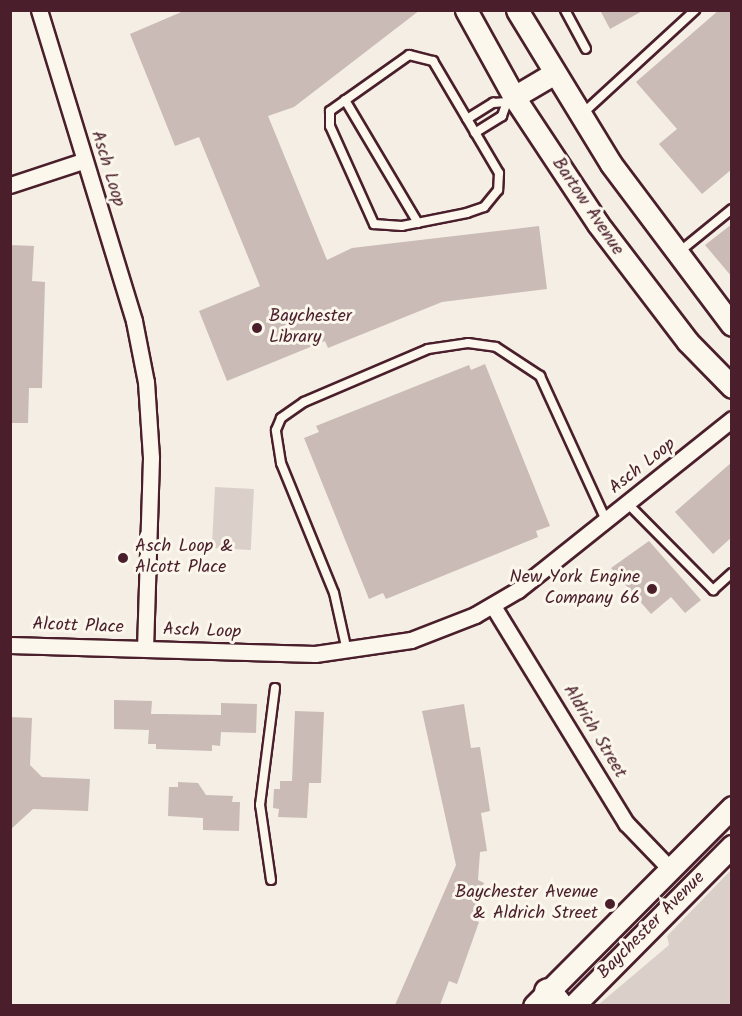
<!DOCTYPE html>
<style>
body{margin:0}
#map{position:relative;width:742px;height:1016px;overflow:hidden;background:#f4eee4;font-family:Kalam,sans-serif}
div>[style]{position:absolute}
[style*='--x']{left:calc(var(--x)*1px);top:calc(var(--y)*1px);width:calc(var(--w)*1px);rotate:calc(var(--a)*1deg)}
.green>*{inset:0;background:#dbd0c9;transform-origin:0 0}
.building>*{inset:0;background:#cabbb6}
.roads{filter:drop-shadow(2px 0 #4a1f2b) drop-shadow(-2px 0 #4a1f2b) drop-shadow(0 2px #4a1f2b) drop-shadow(0 -2px #4a1f2b)}
.lane>*{height:8px;margin:-4px;padding:0 4px;transform-origin:4px;border-radius:4px;background:#fbf7ec}
.street>*{height:15px;margin:-7.5px;padding:0 7.5px;transform-origin:7.5px;border-radius:7.5px;background:#fbf7ec}
.secondary>*{height:21px;margin:-10.5px;padding:0 10.5px;transform-origin:10.5px;border-radius:10.5px;background:#fbf7ec}
.highway>*{height:27px;margin:-13.5px;padding:0 13.5px;transform-origin:13.5px;border-radius:13.5px;background:#fbf7ec}
.dots>*{width:16px;height:16px;translate:-50% -50%;box-sizing:border-box;border:3px solid #fbf7ec;border-radius:50%}
span{translate:-50% -50%;white-space:nowrap;text-align:center;line-height:1.15;-webkit-text-stroke:6px #fbf7ec;paint-order:stroke}
.street-label{font-size:18px;color:#4a1f2b}
.poi-label{font-size:18px;color:#4a1f2b}
.left{translate:0 -50%;text-align:left}
.right{translate:-100% -50%;text-align:right}
.frame{position:absolute;inset:0;border:12px solid #4a1f2b;pointer-events:none}
</style>
<div id="map">
<div class="green">
<div style="left:215px;top:487px;width:39px;height:61px;rotate:3deg"></div>
<div style="clip-path:polygon(731px 870px,731px 1005px,598px 1005px,669px 945px,667px 936px)"></div>
</div>
<div class="building">
<div style="clip-path:polygon(186px 10px,420px 10px,294px 107px,268px 116px,327px 260px,352px 248px,539px 226px,547px 289px,442px 302px,328px 348px,325px 341px,227px 381px,199px 311px,260px 286px,199px 137px,175px 146px,130px 34px)"></div>
<div style="clip-path:polygon(600px 10px,644px 10px,610px 29px)"></div>
<div style="clip-path:polygon(719px 10px,732px 10px,732px 169px,702px 194px,659px 144px,677px 129px,636px 82px)"></div>
<div style="clip-path:polygon(732px 224px,732px 277px,705px 245px)"></div>
<div style="clip-path:polygon(10px 245px,34px 246px,32px 281px,45px 282px,42px 388px,29px 388px,28px 423px,10px 423px)"></div>
<div style="clip-path:polygon(485px 364px,550px 526px,536px 531px,538px 537px,386px 599px,383px 593px,369px 599px,304px 438px,319px 432px,316px 426px,469px 365px,471px 370px)"></div>
<div style="clip-path:polygon(732px 462px,732px 537px,713px 554px,675px 512px)"></div>
<div style="clip-path:polygon(649px 541px,701px 600px,685px 613px,671px 597px,651px 614px,611px 568px)"></div>
<div style="clip-path:polygon(114px 700px,152px 701px,151px 714px,162px 714px,221px 715px,221px 703px,257px 704px,256px 733px,221px 732px,220px 746px,212px 745px,212px 751px,156px 749px,156px 744px,148px 744px,149px 730px,114px 729px)"></div>
<div style="clip-path:polygon(464px 704px,471px 748px,480px 747px,490px 811px,481px 813px,487px 851px,480px 852px,478px 880px,484px 883px,471px 919px,479px 922px,457px 984px,449px 981px,440px 1005px,395px 1005px,456px 865px,422px 711px)"></div>
<div style="clip-path:polygon(295px 711px,324px 712px,321px 783px,309px 783px,307px 818px,278px 817px,279px 809px,273px 808px,274px 789px,280px 789px,280px 781px,292px 781px)"></div>
<div style="clip-path:polygon(10px 717px,32px 718px,30px 765px,42px 777px,90px 779px,88px 811px,33px 809px,10px 830px)"></div>
<div style="clip-path:polygon(178px 782px,198px 783px,206px 795px,233px 796px,232px 802px,240px 802px,239px 831px,203px 830px,203px 818px,168px 816px,169px 787px,178px 787px)"></div>
</div>
<div class="roads">
<div class="lane">
<div style="--x:565;--y:10;--w:44;--a:61.7"></div>
<div style="--x:409;--y:55;--w:25;--a:14"></div>
<div style="--x:433;--y:61;--w:130;--a:59.5"></div>
<div style="--x:499;--y:173;--w:17;--a:93"></div>
<div style="--x:498;--y:190;--w:22;--a:129"></div>
<div style="--x:484;--y:207;--w:18;--a:161"></div>
<div style="--x:467;--y:213;--w:66;--a:168.7"></div>
<div style="--x:402;--y:226;--w:28;--a:-176"></div>
<div style="--x:374;--y:224;--w:107;--a:-114.2"></div>
<div style="--x:330;--y:126;--w:15;--a:-90"></div>
<div style="--x:330;--y:111;--w:97;--a:-35.3"></div>
<div style="--x:345;--y:100;--w:143;--a:59.3"></div>
<div style="--x:581;--y:115;--w:155;--a:-42.6"></div>
<div style="--x:467;--y:119;--w:31;--a:-32"></div>
<div style="--x:493;--y:103;--w:14;--a:-4"></div>
<div style="--x:507;--y:102;--w:15;--a:110"></div>
<div style="--x:502;--y:116;--w:32;--a:148"></div>
<div style="--x:679;--y:252;--w:68;--a:-39.1"></div>
<div style="--x:629;--y:505;--w:120;--a:45.3"></div>
<div style="--x:713;--y:590;--w:25;--a:-42"></div>
<div style="--x:347;--y:651;--w:59;--a:-102.6"></div>
<div style="--x:334;--y:593;--w:140;--a:-112.2"></div>
<div style="--x:281;--y:463;--w:33;--a:-99"></div>
<div style="--x:276;--y:430;--w:13;--a:-67"></div>
<div style="--x:281;--y:418;--w:28;--a:-35"></div>
<div style="--x:304;--y:402;--w:135;--a:-23.1"></div>
<div style="--x:428;--y:349;--w:40;--a:-8.5"></div>
<div style="--x:468;--y:343;--w:28;--a:8"></div>
<div style="--x:496;--y:347;--w:53;--a:33.4"></div>
<div style="--x:540;--y:376;--w:156;--a:65.4"></div>
<div style="--x:271;--y:880;--w:76;--a:-98.3"></div>
<div style="--x:260;--y:805;--w:118;--a:-82.7"></div>
</div>
<div class="street">
<div style="--x:39;--y:10;--w:325;--a:73"></div>
<div style="--x:134;--y:321;--w:62;--a:78.9"></div>
<div style="--x:146;--y:382;--w:76;--a:86.2"></div>
<div style="--x:151;--y:458;--w:191;--a:91.8"></div>
<div style="--x:10;--y:185;--w:77;--a:-18.2"></div>
<div style="--x:493;--y:606;--w:255;--a:58.5"></div>
<div style="--x:626;--y:823;--w:65;--a:46.2"></div>
<div style="--x:10;--y:645;--w:305;--a:1.7"></div>
<div style="--x:315;--y:654;--w:97;--a:-8.3"></div>
<div style="--x:411;--y:640;--w:69;--a:-21.3"></div>
<div style="--x:475;--y:615;--w:50;--a:-30.2"></div>
<div style="--x:518;--y:590;--w:274;--a:-38.6"></div>
</div>
<div class="secondary">
<div style="--x:466;--y:10;--w:99;--a:61.1"></div>
<div style="--x:514;--y:97;--w:152;--a:56.5"></div>
<div style="--x:598;--y:224;--w:148;--a:52.7"></div>
<div style="--x:688;--y:342;--w:63;--a:45.6"></div>
<div style="--x:517;--y:10;--w:180;--a:58.6"></div>
<div style="--x:611;--y:164;--w:201;--a:53.1"></div>
<div style="--x:514;--y:97;--w:45;--a:-30.5"></div>
<div style="--x:534;--y:1006;--w:281;--a:-45.1"></div>
<div style="--x:573;--y:1006;--w:226;--a:-45.2"></div>
</div>
<div class="highway">
<div style="--x:548;--y:992;--w:18;--a:52"></div>
</div>
</div>
<div class="dots">
<div style="left:257px;top:328px;background:#4a1f2b"></div>
<div style="left:123px;top:558px;background:#4a1f2b"></div>
<div style="left:652px;top:589px;background:#4a1f2b"></div>
<div style="left:610px;top:904px;background:#4a1f2b"></div>
</div>
<div class="street-label">
<span style="left:107px;top:169px;rotate:73deg">Asch Loop</span>
<span style="left:587px;top:207px;rotate:56deg">Bartow Avenue</span>
<span style="left:643px;top:467px;rotate:-38deg">Asch Loop</span>
<span style="left:78px;top:627px;rotate:2deg">Alcott Place</span>
<span style="left:202px;top:632px;rotate:2deg">Asch Loop</span>
<span style="left:594px;top:732px;rotate:59deg">Aldrich Street</span>
<span style="left:652px;top:926px;rotate:-45deg">Baychester Avenue</span>
</div>
<div class="poi-label">
<span class="left" style="left:269px;top:328px">Baychester<br>Library</span>
<span class="left" style="left:135px;top:558px">Asch Loop &amp;<br>Alcott Place</span>
<span class="right" style="left:640px;top:589px">New York Engine<br>Company 66</span>
<span class="right" style="left:598px;top:904px">Baychester Avenue<br>&amp; Aldrich Street</span>
</div>
<div class="frame"></div>
</div>
